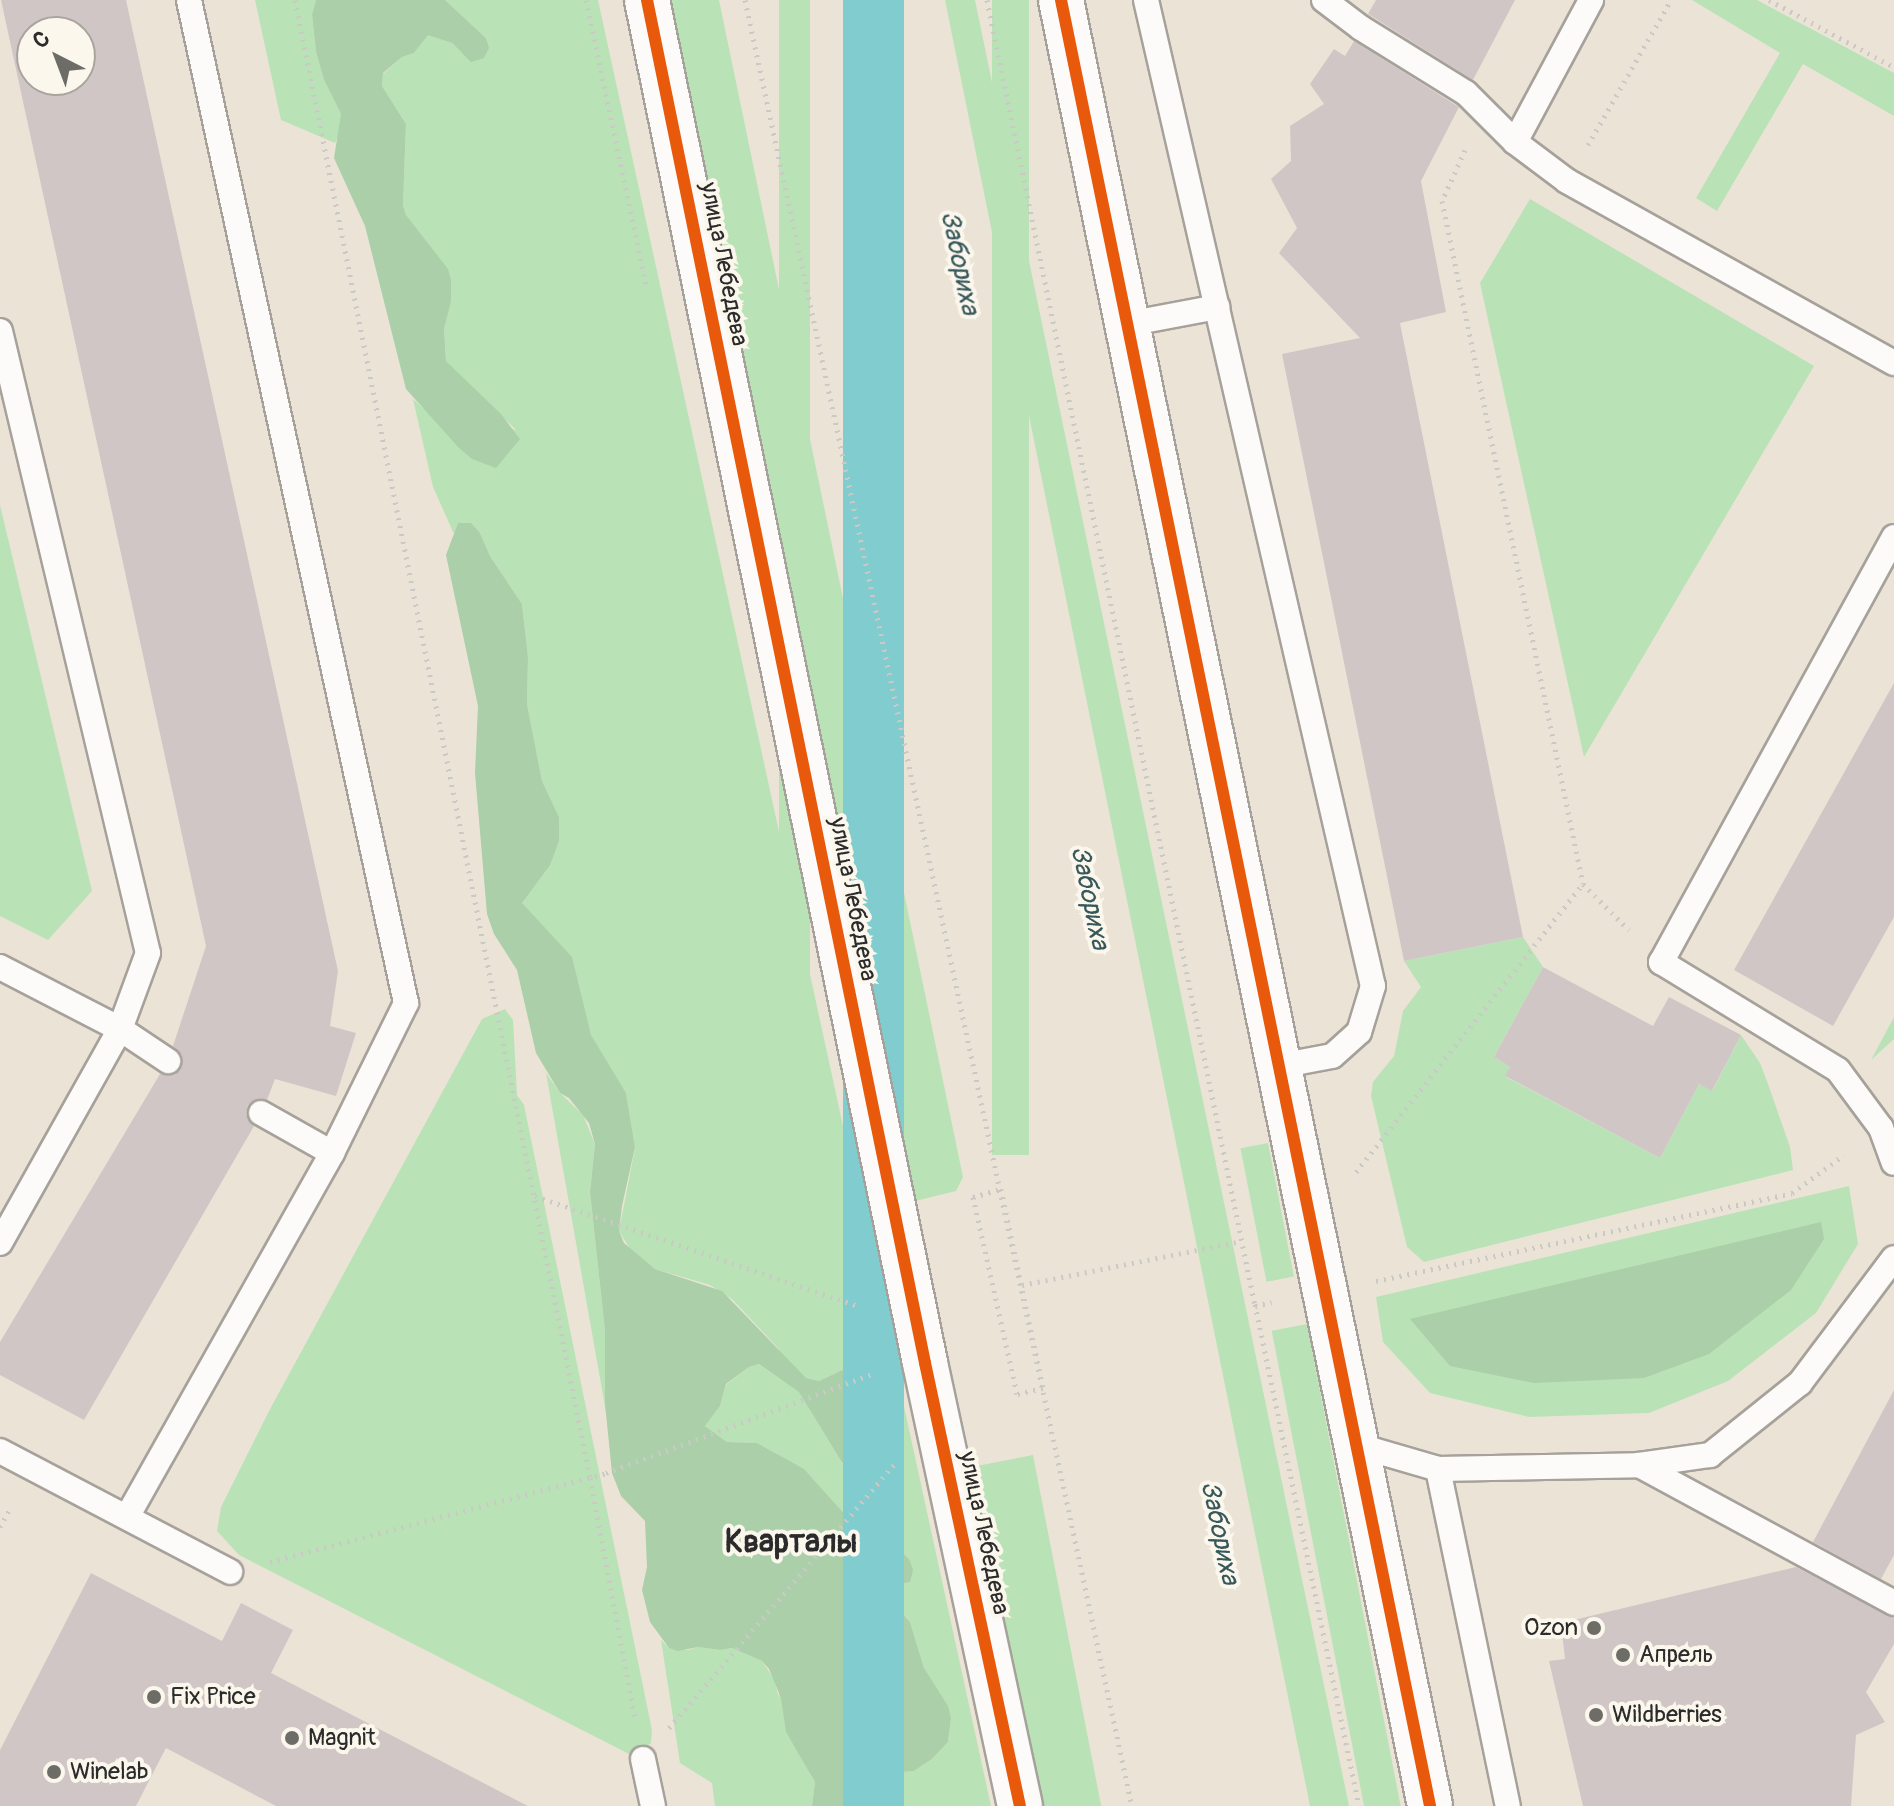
<!DOCTYPE html>
<meta charset="utf-8">
<style>
body{margin:0}
#map{position:relative;width:1894px;height:1806px;overflow:hidden;background:#ebe4d6;font-family:Pangolin,sans-serif}
div>[style]{position:absolute}
[style*='--x']{left:calc(var(--x)*1px);top:calc(var(--y)*1px);width:calc(var(--w)*1px);rotate:calc(var(--a)*1deg)}
.green>*{inset:0;background:#bae2b7;transform-origin:0 0}
.forest>*{inset:0;background:#aacfa9}
.water>*{inset:0;background:#81ccce;transform-origin:0 0}
.building>*{inset:0;background:#d1c6c6}
.path>*{height:5px;margin-top:-2.5px;transform-origin:0;background:repeating-linear-gradient(90deg,#cac9c6 0 2px,transparent 0 8px)}
.roads{filter:drop-shadow(2px 0 #a6a19a) drop-shadow(-2px 0 #a6a19a) drop-shadow(0 2px #a6a19a) drop-shadow(0 -2px #a6a19a)}
.service>*{height:24px;margin:-12px;padding:0 12px;transform-origin:12px;border-radius:12px;background:#fcfbf9}
.minor>*{height:44px;margin:-22px;padding:0 22px;transform-origin:22px;border-radius:22px;background:#fcfbf9}
.path-bridge>*{height:5px;margin-top:-2.5px;transform-origin:0;background:repeating-linear-gradient(90deg,#cac9c6 0 2px,transparent 0 8px)}
.cycleway>*{height:12px;margin:-6px;padding:0 6px;transform-origin:6px;border-radius:6px;background:#e8590c}
.dots>*{width:22px;height:22px;translate:-50% -50%;box-sizing:border-box;border:4px solid #fbf7ec;border-radius:50%}
span{translate:-50% -50%;white-space:nowrap;text-align:center;line-height:1.15;-webkit-text-stroke:8px #fbf7ec;paint-order:stroke}
.street-label{font-size:24px;color:#2b2b2b}
.poi-label{font-size:24px;color:#2b2b2b}
.right{translate:-100% -50%;text-align:right}
.left{translate:0 -50%;text-align:left}
.water-label{font-size:26px;color:#37585b;font-style:italic}
.district-label{font-size:32px;color:#2b2b2b;font-weight:700}
.north{position:absolute;left:16px;top:16px;width:80px;height:80px;box-sizing:border-box;background:#fbf7ec;border:2px solid #a8a59f;border-radius:50%;rotate:318deg;font-size:22px;font-weight:700;line-height:32px;text-align:center;color:#2b2b2b}
.north::after{content:'';display:block;margin:auto;width:28px;height:36px;background:#6e6c67;clip-path:polygon(50% 0,100% 100%,50% 72%,0 100%)}
</style>
<div id="map">
<div class="green">
<div style="clip-path:polygon(255px 0,316px 0,312px 16px,316px 52px,324px 80px,341px 114px,342px 127px,335px 143px,281px 120px)"></div>
<div style="clip-path:polygon(445px 0,598px 0,991px 1806px,877px 1806px,879px 1781px,891px 1773px,914px 1771px,932px 1759px,948px 1742px,951px 1718px,924px 1668px,910px 1622px,901px 1612px,875px 1605px,864px 1593px,851px 1571px,844px 1547px,853px 1543px,874px 1566px,909px 1559px,889px 1539px,851px 1521px,804px 1469px,757px 1443px,727px 1442px,705px 1426px,720px 1406px,726px 1385px,749px 1367px,759px 1364px,799px 1392px,841px 1461px,858px 1478px,867px 1484px,894px 1482px,898px 1446px,895px 1418px,873px 1383px,856px 1365px,819px 1381px,806px 1378px,732px 1299px,710px 1285px,655px 1269px,632px 1252px,619px 1231px,635px 1148px,626px 1093px,596px 1047px,586px 1023px,578px 982px,522px 903px,559px 842px,559px 817px,542px 781px,527px 704px,528px 657px,522px 604px,490px 556px,480px 533px,458px 523px,454px 534px,433px 487px,413px 399px,423px 408px,516px 430px,446px 361px,444px 329px,451px 302px,426px 245px,406px 215px,403px 205px,406px 124px,382px 86px,383px 74px,402px 57px,414px 53px,428px 34px,452px 43px,462px 53px,486px 38px)"></div>
<div style="clip-path:polygon(647px 0,719px 0,963px 1177px,956px 1191px,899px 1205px)"></div>
<div style="left:779px;top:0;width:31px;height:1844px"></div>
<div style="clip-path:polygon(945px 0,975px 0,1349px 1806px,1310px 1806px)"></div>
<div style="left:992px;top:0;width:37px;height:1155px"></div>
<div style="clip-path:polygon(1692px 0,1757px 0,1894px 73px,1894px 116px,1803px 64px,1717px 211px,1696px 198px,1780px 53px)"></div>
<div style="clip-path:polygon(1530px 199px,1814px 366px,1584px 757px,1480px 283px)"></div>
<div style="clip-path:polygon(0 505px,92px 891px,48px 940px,0 916px)"></div>
<div style="clip-path:polygon(1523px 937px,1543px 967px,1494px 1057px,1510px 1067px,1506px 1077px,1660px 1158px,1699px 1084px,1713px 1090px,1741px 1035px,1760px 1063px,1768px 1084px,1790px 1147px,1793px 1170px,1424px 1262px,1407px 1247px,1371px 1096px,1373px 1082px,1394px 1056px,1403px 1011px,1421px 987px,1404px 961px)"></div>
<div style="clip-path:polygon(505px 1009px,513px 1020px,517px 1095px,524px 1105px,652px 1730px,651px 1743px,633px 1756px,239px 1555px,217px 1531px,221px 1507px,269px 1411px,470px 1041px,482px 1019px)"></div>
<div style="clip-path:polygon(1894px 1017px,1894px 1039px,1871px 1060px)"></div>
<div style="clip-path:polygon(546px 1073px,560px 1093px,583px 1115px,595px 1144px,590px 1192px,605px 1331px,607px 1418px)"></div>
<div style="left:1268px;top:1143px;width:136px;height:28px;rotate:79deg"></div>
<div style="clip-path:polygon(1849px 1186px,1858px 1244px,1816px 1313px,1728px 1381px,1649px 1413px,1529px 1417px,1430px 1393px,1383px 1342px,1376px 1297px)"></div>
<div style="left:1307px;top:1324px;width:492px;height:36px;rotate:79deg"></div>
<div style="left:1033px;top:1455px;width:358px;height:64px;rotate:79deg"></div>
<div style="clip-path:polygon(661px 1640px,669px 1648px,688px 1650px,698px 1647px,720px 1650px,732px 1648px,762px 1661px,774px 1679px,791px 1743px,815px 1782px,812px 1806px,715px 1806px,712px 1783px,680px 1763px)"></div>
</div>
<div class="forest">
<div style="clip-path:polygon(316px 0,445px 0,486px 38px,489px 48px,484px 58px,471px 62px,452px 43px,428px 35px,414px 53px,402px 57px,383px 73px,382px 86px,406px 124px,403px 205px,406px 215px,448px 269px,451px 280px,451px 302px,444px 329px,446px 361px,501px 414px,520px 439px,496px 468px,472px 459px,459px 448px,406px 389px,365px 226px,334px 158px,341px 114px,324px 80px,316px 52px,312px 15px)"></div>
<div style="clip-path:polygon(458px 523px,471px 523px,480px 533px,490px 556px,522px 604px,528px 657px,527px 704px,542px 781px,559px 817px,559px 841px,550px 865px,522px 903px,572px 957px,591px 1035px,626px 1093px,635px 1147px,622px 1206px,619px 1231px,624px 1243px,655px 1269px,722px 1291px,806px 1378px,819px 1381px,856px 1364px,895px 1418px,896px 1471px,886px 1492px,876px 1492px,841px 1461px,799px 1392px,759px 1364px,749px 1367px,726px 1384px,720px 1406px,705px 1426px,727px 1442px,757px 1443px,804px 1469px,851px 1521px,889px 1539px,909px 1559px,913px 1570px,910px 1582px,900px 1584px,881px 1575px,853px 1543px,844px 1547px,851px 1571px,864px 1593px,875px 1604px,901px 1612px,910px 1622px,924px 1668px,948px 1706px,951px 1718px,948px 1742px,932px 1759px,914px 1771px,891px 1773px,879px 1781px,877px 1806px,812px 1806px,815px 1782px,786px 1732px,781px 1698px,769px 1669px,762px 1661px,732px 1648px,720px 1650px,698px 1647px,678px 1651px,669px 1648px,650px 1622px,642px 1590px,647px 1567px,645px 1521px,621px 1496px,612px 1473px,605px 1404px,605px 1331px,590px 1192px,595px 1144px,589px 1123px,569px 1098px,560px 1093px,536px 1053px,517px 970px,494px 934px,487px 914px,475px 773px,478px 706px,446px 555px)"></div>
<div style="clip-path:polygon(1821px 1222px,1824px 1239px,1791px 1290px,1709px 1354px,1644px 1378px,1534px 1383px,1450px 1366px,1410px 1319px)"></div>
</div>
<div class="water">
<div style="left:843px;top:0;width:61px;height:1844px"></div>
</div>
<div class="building">
<div style="clip-path:polygon(evenodd,1px 0,126px 0,338px 971px,330px 1026px,356px 1033px,336px 1096px,275px 1079px,267px 1100px,254px 1100px,248px 1105px,246px 1114px,254px 1126px,84px 1420px,0 1375px,0 1342px,160px 1074px,174px 1075px,181px 1069px,182px 1055px,173px 1046px,206px 946px,1px 0,32px 32px,80px 32px,80px 80px,32px 80px,32px 32px)"></div>
<div style="clip-path:polygon(1376px 0,1515px 0,1473px 80px,1368px 14px)"></div>
<div style="clip-path:polygon(1354px 41px,1459px 107px,1421px 181px,1446px 312px,1400px 323px,1523px 937px,1404px 961px,1282px 354px,1360px 338px,1279px 253px,1297px 228px,1271px 179px,1291px 161px,1290px 126px,1324px 104px,1310px 84px,1334px 49px,1345px 56px)"></div>
<div style="clip-path:polygon(1894px 683px,1894px 917px,1833px 1026px,1734px 970px)"></div>
<div style="clip-path:polygon(1543px 967px,1653px 1026px,1669px 997px,1741px 1035px,1712px 1091px,1699px 1084px,1660px 1158px,1505px 1076px,1510px 1067px,1494px 1057px)"></div>
<div style="clip-path:polygon(1894px 1390px,1894px 1555px,1881px 1579px,1813px 1542px)"></div>
<div style="clip-path:polygon(1796px 1567px,1894px 1618px,1894px 1644px,1866px 1692px,1885px 1722px,1856px 1735px,1851px 1806px,1583px 1806px,1549px 1661px,1565px 1659px,1561px 1623px)"></div>
<div style="clip-path:polygon(91px 1573px,222px 1641px,241px 1603px,293px 1630px,271px 1673px,528px 1806px,276px 1806px,166px 1748px,136px 1806px,0 1806px,0 1750px)"></div>
</div>
<div class="path">
<div style="--x:295;--y:0;--w:1507;--a:78.71"></div>
<div style="--x:590;--y:1478;--w:245;--a:79.4"></div>
<div style="--x:586;--y:0;--w:291;--a:78.1"></div>
<div style="--x:745;--y:0;--w:1847;--a:77.91"></div>
<div style="--x:987;--y:0;--w:1333;--a:78.4"></div>
<div style="--x:1255;--y:1306;--w:17;--a:-13"></div>
<div style="--x:1769;--y:0;--w:142;--a:28.2"></div>
<div style="--x:1588;--y:145;--w:167;--a:-60.2"></div>
<div style="--x:1465;--y:150;--w:56;--a:114.3"></div>
<div style="--x:1442;--y:201;--w:697;--a:78.34"></div>
<div style="--x:1583;--y:884;--w:65;--a:45"></div>
<div style="--x:1356;--y:1172;--w:367;--a:-51.8"></div>
<div style="--x:1001;--y:1189;--w:203;--a:78.1"></div>
<div style="--x:1043;--y:1388;--w:27;--a:167"></div>
<div style="--x:1017;--y:1394;--w:202;--a:-102.6"></div>
<div style="--x:973;--y:1197;--w:29;--a:-16"></div>
<div style="--x:535;--y:1196;--w:342;--a:18.8"></div>
<div style="--x:1376;--y:1281;--w:425;--a:-11.9"></div>
<div style="--x:1792;--y:1193;--w:64;--a:-36.2"></div>
<div style="--x:1255;--y:1304;--w:513;--a:78.3"></div>
<div style="--x:0;--y:1527;--w:23;--a:-61"></div>
<div style="--x:270;--y:1562;--w:348;--a:-14.8"></div>
<div style="--x:606;--y:1473;--w:287;--a:-20.4"></div>
<div style="--x:669;--y:1728;--w:346;--a:-49.5"></div>
</div>
<div class="roads">
<div class="service">
<div style="--x:1146;--y:0;--w:1012;--a:77.04"></div>
<div style="--x:1373;--y:986;--w:48;--a:106.9"></div>
<div style="--x:1359;--y:1032;--w:36;--a:138"></div>
<div style="--x:1332;--y:1056;--w:54;--a:169.3"></div>
<div style="--x:1324;--y:0;--w:46;--a:37.1"></div>
<div style="--x:1361;--y:28;--w:123;--a:31.8"></div>
<div style="--x:1466;--y:93;--w:69;--a:45"></div>
<div style="--x:1515;--y:142;--w:65;--a:36.9"></div>
<div style="--x:1567;--y:181;--w:374;--a:29.1"></div>
<div style="--x:1515;--y:142;--w:161;--a:-61.8"></div>
<div style="--x:1127;--y:324;--w:92;--a:-10.7"></div>
<div style="--x:0;--y:331;--w:639;--a:76.62"></div>
<div style="--x:148;--y:953;--w:81;--a:110.2"></div>
<div style="--x:120;--y:1029;--w:135;--a:-152.7"></div>
<div style="--x:1894;--y:537;--w:485;--a:118.7"></div>
<div style="--x:1661;--y:962;--w:207;--a:31.4"></div>
<div style="--x:1838;--y:1070;--w:72;--a:53.4"></div>
<div style="--x:1881;--y:1128;--w:37;--a:70"></div>
<div style="--x:261;--y:1113;--w:81;--a:29.4"></div>
<div style="--x:0;--y:1243;--w:245;--a:-60.7"></div>
<div style="--x:120;--y:1029;--w:58;--a:33.7"></div>
<div style="--x:1356;--y:1445;--w:85;--a:16.3"></div>
<div style="--x:1438;--y:1469;--w:201;--a:-1.1"></div>
<div style="--x:1639;--y:1465;--w:72;--a:-8"></div>
<div style="--x:1710;--y:1455;--w:115;--a:-38.7"></div>
<div style="--x:1800;--y:1383;--w:156;--a:-53.1"></div>
<div style="--x:0;--y:1451;--w:260;--a:27.7"></div>
<div style="--x:1639;--y:1465;--w:290;--a:28.4"></div>
<div style="--x:1438;--y:1469;--w:344;--a:78.3"></div>
<div style="--x:127;--y:1517;--w:418;--a:-60.6"></div>
<div style="--x:332;--y:1153;--w:167;--a:-63.7"></div>
<div style="--x:406;--y:1003;--w:1026;--a:-102.21"></div>
<div style="--x:643;--y:1759;--w:48;--a:78"></div>
</div>
<div class="minor">
<div style="--x:647;--y:0;--w:1391;--a:78.47"></div>
<div style="--x:925;--y:1363;--w:453;--a:77.9"></div>
<div style="--x:1061;--y:0;--w:1843;--a:78.45"></div>
</div>
</div>
<div class="path-bridge">
<div style="--x:1022;--y:1285;--w:224;--a:-11.3"></div>
</div>
<div class="cycleway">
<div style="--x:647;--y:0;--w:1391;--a:78.47"></div>
<div style="--x:925;--y:1363;--w:453;--a:77.9"></div>
<div style="--x:1061;--y:0;--w:1843;--a:78.45"></div>
</div>
<div class="dots">
<div style="left:1594px;top:1628px;background:#6e6c67"></div>
<div style="left:1623px;top:1655px;background:#6e6c67"></div>
<div style="left:154px;top:1697px;background:#6e6c67"></div>
<div style="left:1596px;top:1715px;background:#6e6c67"></div>
<div style="left:292px;top:1738px;background:#6e6c67"></div>
<div style="left:54px;top:1772px;background:#6e6c67"></div>
</div>
<div class="street-label">
<span style="left:724px;top:264px;rotate:79deg">улица Лебедева</span>
<span style="left:853px;top:899px;rotate:79deg">улица Лебедева</span>
<span style="left:984px;top:1533px;rotate:78deg">улица Лебедева</span>
</div>
<div class="poi-label">
<span class="right" style="left:1578px;top:1628px">Ozon</span>
<span class="left" style="left:1639px;top:1655px">Апрель</span>
<span class="left" style="left:170px;top:1697px">Fix Price</span>
<span class="left" style="left:1612px;top:1715px">Wildberries</span>
<span class="left" style="left:308px;top:1738px">Magnit</span>
<span class="left" style="left:70px;top:1772px">Winelab</span>
</div>
<div class="water-label">
<span style="left:959px;top:263px;rotate:78deg">Забориха</span>
<span style="left:1089px;top:898px;rotate:78deg">Забориха</span>
<span style="left:1219px;top:1533px;rotate:78deg">Забориха</span>
</div>
<div class="district-label">
<span style="left:791px;top:1542px">Кварталы</span>
</div>
<div class="north">С</div>
</div>
